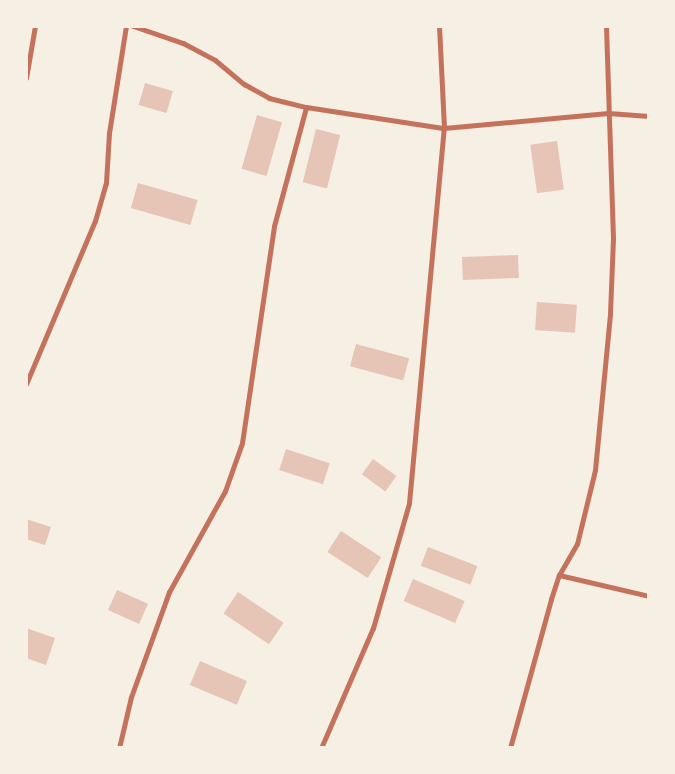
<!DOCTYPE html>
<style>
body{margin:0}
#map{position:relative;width:675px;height:774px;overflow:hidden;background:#f6efe4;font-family:Inter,sans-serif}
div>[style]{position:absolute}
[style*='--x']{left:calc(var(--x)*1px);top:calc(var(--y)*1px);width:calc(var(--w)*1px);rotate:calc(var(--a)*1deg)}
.building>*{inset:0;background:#e6c5b7;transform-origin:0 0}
.minor>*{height:5px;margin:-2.5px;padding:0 2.5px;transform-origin:2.5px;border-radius:2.5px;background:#c5725c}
span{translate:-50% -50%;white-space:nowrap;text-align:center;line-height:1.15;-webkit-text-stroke:4px #f6efe4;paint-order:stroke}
.frame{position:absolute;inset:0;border:28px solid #f6efe4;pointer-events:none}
</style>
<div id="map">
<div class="building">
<div style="left:145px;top:83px;width:29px;height:23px;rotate:16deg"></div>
<div style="left:257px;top:115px;width:26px;height:56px;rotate:16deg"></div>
<div style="left:316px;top:129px;width:25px;height:55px;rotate:14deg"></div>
<div style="left:557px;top:141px;width:49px;height:27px;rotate:82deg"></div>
<div style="left:138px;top:183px;width:62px;height:26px;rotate:16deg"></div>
<div style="left:518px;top:255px;width:23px;height:56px;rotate:88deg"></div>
<div style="left:537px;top:302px;width:40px;height:28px;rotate:4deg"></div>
<div style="left:356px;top:344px;width:55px;height:23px;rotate:15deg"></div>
<div style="left:286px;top:449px;width:46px;height:22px;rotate:18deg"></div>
<div style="left:373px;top:459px;width:29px;height:19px;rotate:36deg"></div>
<div style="clip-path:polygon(26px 519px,51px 527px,45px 545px,26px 539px)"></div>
<div style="left:341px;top:531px;width:48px;height:25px;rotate:33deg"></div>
<div style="left:428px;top:547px;width:53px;height:20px;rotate:21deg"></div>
<div style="left:413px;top:579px;width:56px;height:24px;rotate:23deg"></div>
<div style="left:117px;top:590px;width:34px;height:22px;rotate:24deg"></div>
<div style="left:238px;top:592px;width:55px;height:26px;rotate:34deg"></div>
<div style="clip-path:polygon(26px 628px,55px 638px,46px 665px,26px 658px)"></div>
<div style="left:200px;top:661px;width:51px;height:26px;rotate:23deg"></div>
</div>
<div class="minor">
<div style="--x:133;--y:26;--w:53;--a:18.8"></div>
<div style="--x:183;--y:43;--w:36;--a:28"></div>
<div style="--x:215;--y:60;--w:38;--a:40"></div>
<div style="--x:244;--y:84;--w:29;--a:29"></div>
<div style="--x:269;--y:98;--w:38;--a:14"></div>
<div style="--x:306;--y:107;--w:140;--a:8.7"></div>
<div style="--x:444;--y:128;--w:165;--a:-5.2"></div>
<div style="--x:608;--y:113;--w:41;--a:4.2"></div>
<div style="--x:26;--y:78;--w:53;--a:-80.2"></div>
<div style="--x:26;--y:384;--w:177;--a:-67.1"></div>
<div style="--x:95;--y:221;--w:40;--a:-74"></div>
<div style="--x:106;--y:183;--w:50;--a:-86.6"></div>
<div style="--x:109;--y:133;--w:108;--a:-81"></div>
<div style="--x:559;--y:575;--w:92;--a:13.1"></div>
<div style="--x:119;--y:748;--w:52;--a:-76.8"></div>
<div style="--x:131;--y:697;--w:112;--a:-70.1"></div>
<div style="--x:169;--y:592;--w:115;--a:-61"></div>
<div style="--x:225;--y:491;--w:51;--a:-70.5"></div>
<div style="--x:242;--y:443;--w:219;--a:-81.6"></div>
<div style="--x:274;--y:226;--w:123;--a:-74.9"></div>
<div style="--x:321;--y:748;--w:131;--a:-66.6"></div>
<div style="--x:373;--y:628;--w:130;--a:-73.9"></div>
<div style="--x:409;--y:503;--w:377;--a:-84.7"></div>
<div style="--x:444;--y:128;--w:102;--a:-92.8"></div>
<div style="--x:510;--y:748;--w:155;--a:-74.6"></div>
<div style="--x:551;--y:599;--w:25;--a:-72"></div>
<div style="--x:559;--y:575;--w:36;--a:-60"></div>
<div style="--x:577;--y:544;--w:76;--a:-76.3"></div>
<div style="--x:595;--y:470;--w:158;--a:-84.5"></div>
<div style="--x:610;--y:313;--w:75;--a:-87.7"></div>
<div style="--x:613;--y:238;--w:212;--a:-91.9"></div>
</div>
<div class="frame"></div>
</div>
